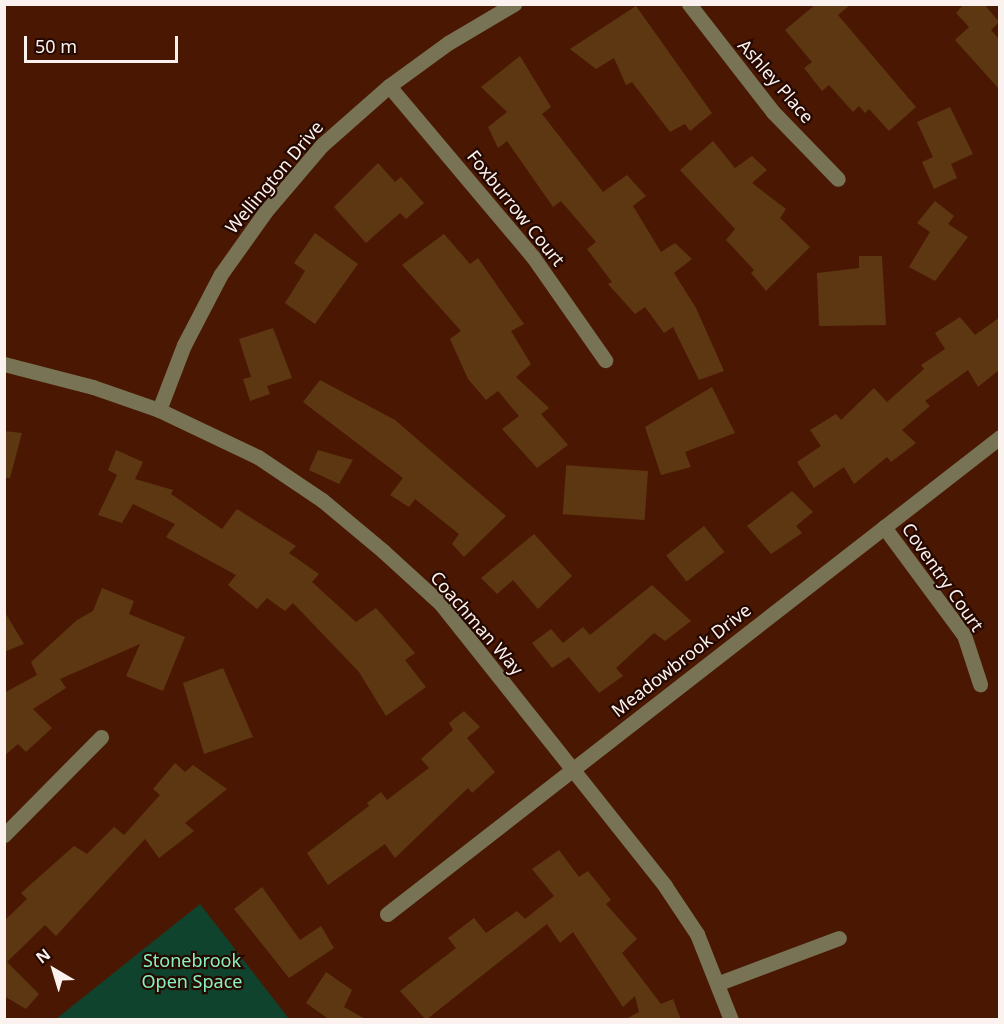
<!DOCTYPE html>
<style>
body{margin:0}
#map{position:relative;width:1004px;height:1024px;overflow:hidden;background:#4a1802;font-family:"Noto Sans",sans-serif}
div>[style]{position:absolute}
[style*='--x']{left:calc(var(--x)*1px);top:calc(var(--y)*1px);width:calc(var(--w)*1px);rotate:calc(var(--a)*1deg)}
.green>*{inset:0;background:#10432e}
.building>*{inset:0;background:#5d3712;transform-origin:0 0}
.minor>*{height:15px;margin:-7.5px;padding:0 7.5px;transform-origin:7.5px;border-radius:7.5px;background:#777354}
span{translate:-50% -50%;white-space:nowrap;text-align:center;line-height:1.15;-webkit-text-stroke:4.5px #250901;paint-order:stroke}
.street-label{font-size:18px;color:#fbf2ef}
.park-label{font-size:18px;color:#88f1bf}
.frame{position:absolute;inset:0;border:6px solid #fbf2ef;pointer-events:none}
.north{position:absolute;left:24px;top:940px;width:60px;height:60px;-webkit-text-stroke:4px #250901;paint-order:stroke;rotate:322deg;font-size:16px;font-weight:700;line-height:24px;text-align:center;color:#fbf2ef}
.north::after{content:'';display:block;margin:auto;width:21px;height:27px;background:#fbf2ef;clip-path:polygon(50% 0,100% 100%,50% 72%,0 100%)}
.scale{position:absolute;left:24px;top:36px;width:154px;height:27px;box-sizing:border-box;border:3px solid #fbf2ef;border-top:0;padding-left:8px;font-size:18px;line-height:21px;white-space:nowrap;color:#fbf2ef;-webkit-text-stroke:4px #250901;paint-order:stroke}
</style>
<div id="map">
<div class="green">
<div style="clip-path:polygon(200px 904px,289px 1019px,56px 1019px)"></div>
</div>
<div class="building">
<div style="clip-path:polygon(816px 4px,851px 4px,838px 15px,916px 107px,889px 131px,869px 109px,865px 113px,859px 106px,853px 112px,829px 85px,822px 91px,804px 68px,812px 62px,785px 30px)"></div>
<div style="clip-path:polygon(964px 4px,984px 4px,999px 22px,991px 30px,999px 39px,999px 89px,955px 40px,969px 27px,956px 13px)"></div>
<div style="clip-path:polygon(636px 6px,712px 113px,690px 131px,685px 124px,670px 132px,632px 82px,626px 85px,614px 58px,596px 69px,570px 49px)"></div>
<div style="clip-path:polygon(520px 56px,551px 107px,542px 114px,603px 192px,627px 175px,646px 196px,633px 206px,661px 252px,675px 243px,692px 259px,674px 273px,696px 308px,724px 371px,699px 380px,673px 327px,664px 333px,645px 307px,635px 314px,608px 284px,612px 282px,587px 249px,596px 242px,561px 201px,553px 207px,507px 141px,498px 148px,488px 127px,507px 112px,481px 87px)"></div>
<div style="clip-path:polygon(950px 107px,973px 154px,951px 164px,957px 178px,934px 189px,922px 162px,933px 157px,917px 122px)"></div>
<div style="clip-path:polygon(713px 141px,735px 168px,752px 156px,767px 170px,752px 183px,786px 209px,780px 218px,810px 247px,766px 291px,751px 273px,754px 270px,726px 240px,735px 229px,680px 170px)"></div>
<div style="clip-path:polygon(378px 163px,395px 182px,401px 177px,424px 203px,406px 219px,400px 213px,366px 243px,334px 207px)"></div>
<div style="clip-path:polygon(935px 201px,954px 216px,948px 224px,968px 237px,935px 281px,909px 267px,930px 232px,917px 223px)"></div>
<div style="clip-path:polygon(315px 233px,358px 264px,315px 324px,285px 303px,305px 271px,294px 263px)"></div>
<div style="clip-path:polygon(444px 234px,470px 264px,478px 258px,524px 324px,511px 331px,531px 364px,516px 377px,549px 408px,541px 414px,568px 445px,537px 468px,502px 429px,519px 416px,498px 391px,486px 400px,468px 379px,450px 339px,461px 331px,402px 265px)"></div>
<div style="clip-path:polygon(859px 256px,882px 256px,886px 325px,819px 326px,817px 273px,859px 268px)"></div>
<div style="clip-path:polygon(960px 317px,975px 335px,999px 318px,999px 370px,978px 387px,968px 370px,925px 401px,930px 406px,902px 430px,916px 443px,891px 462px,887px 457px,854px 484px,844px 467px,814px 488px,797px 462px,821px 446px,810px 430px,836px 414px,841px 420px,874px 388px,887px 402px,924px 369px,921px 365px,945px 349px,935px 333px)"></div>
<div style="clip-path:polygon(273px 328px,292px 378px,267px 386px,270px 394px,250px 401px,243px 379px,251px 377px,239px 339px)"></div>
<div style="clip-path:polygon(320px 380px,395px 420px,506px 516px,464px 557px,452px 544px,459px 534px,415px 499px,409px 507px,390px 495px,403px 478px,303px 402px)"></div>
<div style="clip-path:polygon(712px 387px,735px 433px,685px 452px,691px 467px,661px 475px,645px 427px)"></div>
<div style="clip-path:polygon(4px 431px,22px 433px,10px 478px,4px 478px)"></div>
<div style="clip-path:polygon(116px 450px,143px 462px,135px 479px,173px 490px,171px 494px,222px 529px,237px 509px,296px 546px,289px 553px,319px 574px,312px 582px,356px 622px,376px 608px,415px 653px,405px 660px,426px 687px,386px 716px,359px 672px,293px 603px,285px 611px,267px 598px,257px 609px,228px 585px,236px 575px,166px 537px,175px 524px,133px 504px,122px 523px,98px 515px,117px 475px,108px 470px)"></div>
<div style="clip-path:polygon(318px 450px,353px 460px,339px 484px,309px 470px)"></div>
<div style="left:648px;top:471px;width:49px;height:82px;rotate:94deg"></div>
<div style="clip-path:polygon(792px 491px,813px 512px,796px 526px,802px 533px,771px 554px,747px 526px)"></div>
<div style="left:704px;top:526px;width:33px;height:48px;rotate:52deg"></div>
<div style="clip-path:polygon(534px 534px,572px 576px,538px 609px,513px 580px,497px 594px,481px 578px)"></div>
<div style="clip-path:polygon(652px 585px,691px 621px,665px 641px,654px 633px,616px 668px,623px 676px,599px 693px,569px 657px,552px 668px,532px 643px,551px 629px,563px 643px,583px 627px,590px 635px)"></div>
<div style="clip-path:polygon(102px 588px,134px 601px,129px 614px,185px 637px,163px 691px,126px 676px,140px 644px,60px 679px,66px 688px,33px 709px,52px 728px,26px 752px,18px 744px,4px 756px,4px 693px,37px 675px,31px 662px,77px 620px,93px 611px)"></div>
<div style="clip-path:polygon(4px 611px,24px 644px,4px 652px)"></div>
<div style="clip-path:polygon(223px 668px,253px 737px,204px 754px,183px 683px)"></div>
<div style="clip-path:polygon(464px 711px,480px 727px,467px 738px,495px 772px,472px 793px,468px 788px,395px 858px,385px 844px,328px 885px,307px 853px,369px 806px,367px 803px,381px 792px,387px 800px,429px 768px,421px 759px,453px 730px,449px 723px)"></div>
<div style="clip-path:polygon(175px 763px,185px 772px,193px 765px,227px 789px,185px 823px,194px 831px,159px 858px,145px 839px,56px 936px,45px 925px,7px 962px,39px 994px,26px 1009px,4px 996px,4px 921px,27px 899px,21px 893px,74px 846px,87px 854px,114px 827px,124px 835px,160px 795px,153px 789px)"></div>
<div style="clip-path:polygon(559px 850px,579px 877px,588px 871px,611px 900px,606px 904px,637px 939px,622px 953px,661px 1004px,673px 999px,681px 1020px,624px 1020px,639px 1012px,635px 996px,623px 1007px,573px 932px,560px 943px,547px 924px,426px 1020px,400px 991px,456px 948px,448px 938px,474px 918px,486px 933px,517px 911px,525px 919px,554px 896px,532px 869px)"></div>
<div style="clip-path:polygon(262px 887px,300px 940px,321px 926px,334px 948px,289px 978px,234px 909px)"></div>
<div style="clip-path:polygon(326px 972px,352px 990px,344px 1007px,367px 1020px,330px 1020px,306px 1003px)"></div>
</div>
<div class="minor">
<div style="--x:689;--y:4;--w:137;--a:52.1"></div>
<div style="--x:773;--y:112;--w:93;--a:45.9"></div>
<div style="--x:389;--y:86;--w:224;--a:49.9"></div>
<div style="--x:533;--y:257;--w:126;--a:55"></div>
<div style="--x:4;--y:364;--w:92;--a:14.5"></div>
<div style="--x:93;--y:387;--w:70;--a:19.2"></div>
<div style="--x:159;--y:410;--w:110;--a:25.4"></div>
<div style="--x:258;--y:457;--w:77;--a:33.9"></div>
<div style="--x:322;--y:500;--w:80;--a:39.9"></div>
<div style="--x:383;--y:551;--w:79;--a:42.4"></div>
<div style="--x:441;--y:604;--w:360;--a:51.5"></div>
<div style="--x:665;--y:886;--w:58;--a:56.3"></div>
<div style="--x:697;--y:934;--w:92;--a:68.4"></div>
<div style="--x:159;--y:410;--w:70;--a:-69"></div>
<div style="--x:184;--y:345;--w:80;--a:-62.5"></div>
<div style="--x:221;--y:274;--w:76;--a:-54.6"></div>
<div style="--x:265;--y:212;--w:88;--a:-49.6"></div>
<div style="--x:322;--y:145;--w:89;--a:-41.4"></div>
<div style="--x:389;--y:86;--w:73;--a:-36.1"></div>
<div style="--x:448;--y:43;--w:77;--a:-30.6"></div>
<div style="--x:884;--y:527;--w:134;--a:53.5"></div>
<div style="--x:964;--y:635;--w:52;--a:71.9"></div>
<div style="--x:4;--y:835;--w:138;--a:-45.3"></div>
<div style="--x:387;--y:914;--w:777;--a:-37.89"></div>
<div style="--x:719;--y:983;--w:128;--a:-20.6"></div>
</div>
<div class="street-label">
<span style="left:776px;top:81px;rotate:49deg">Ashley Place</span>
<span style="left:274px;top:177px;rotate:-50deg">Wellington Drive</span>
<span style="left:516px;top:208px;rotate:51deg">Foxburrow Court</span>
<span style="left:943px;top:577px;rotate:55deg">Coventry Court</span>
<span style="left:477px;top:623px;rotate:49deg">Coachman Way</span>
<span style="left:681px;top:660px;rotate:-38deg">Meadowbrook Drive</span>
</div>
<div class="park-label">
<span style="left:192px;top:971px">Stonebrook<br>Open Space</span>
</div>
<div class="frame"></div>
<div class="north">N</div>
<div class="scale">50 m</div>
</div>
